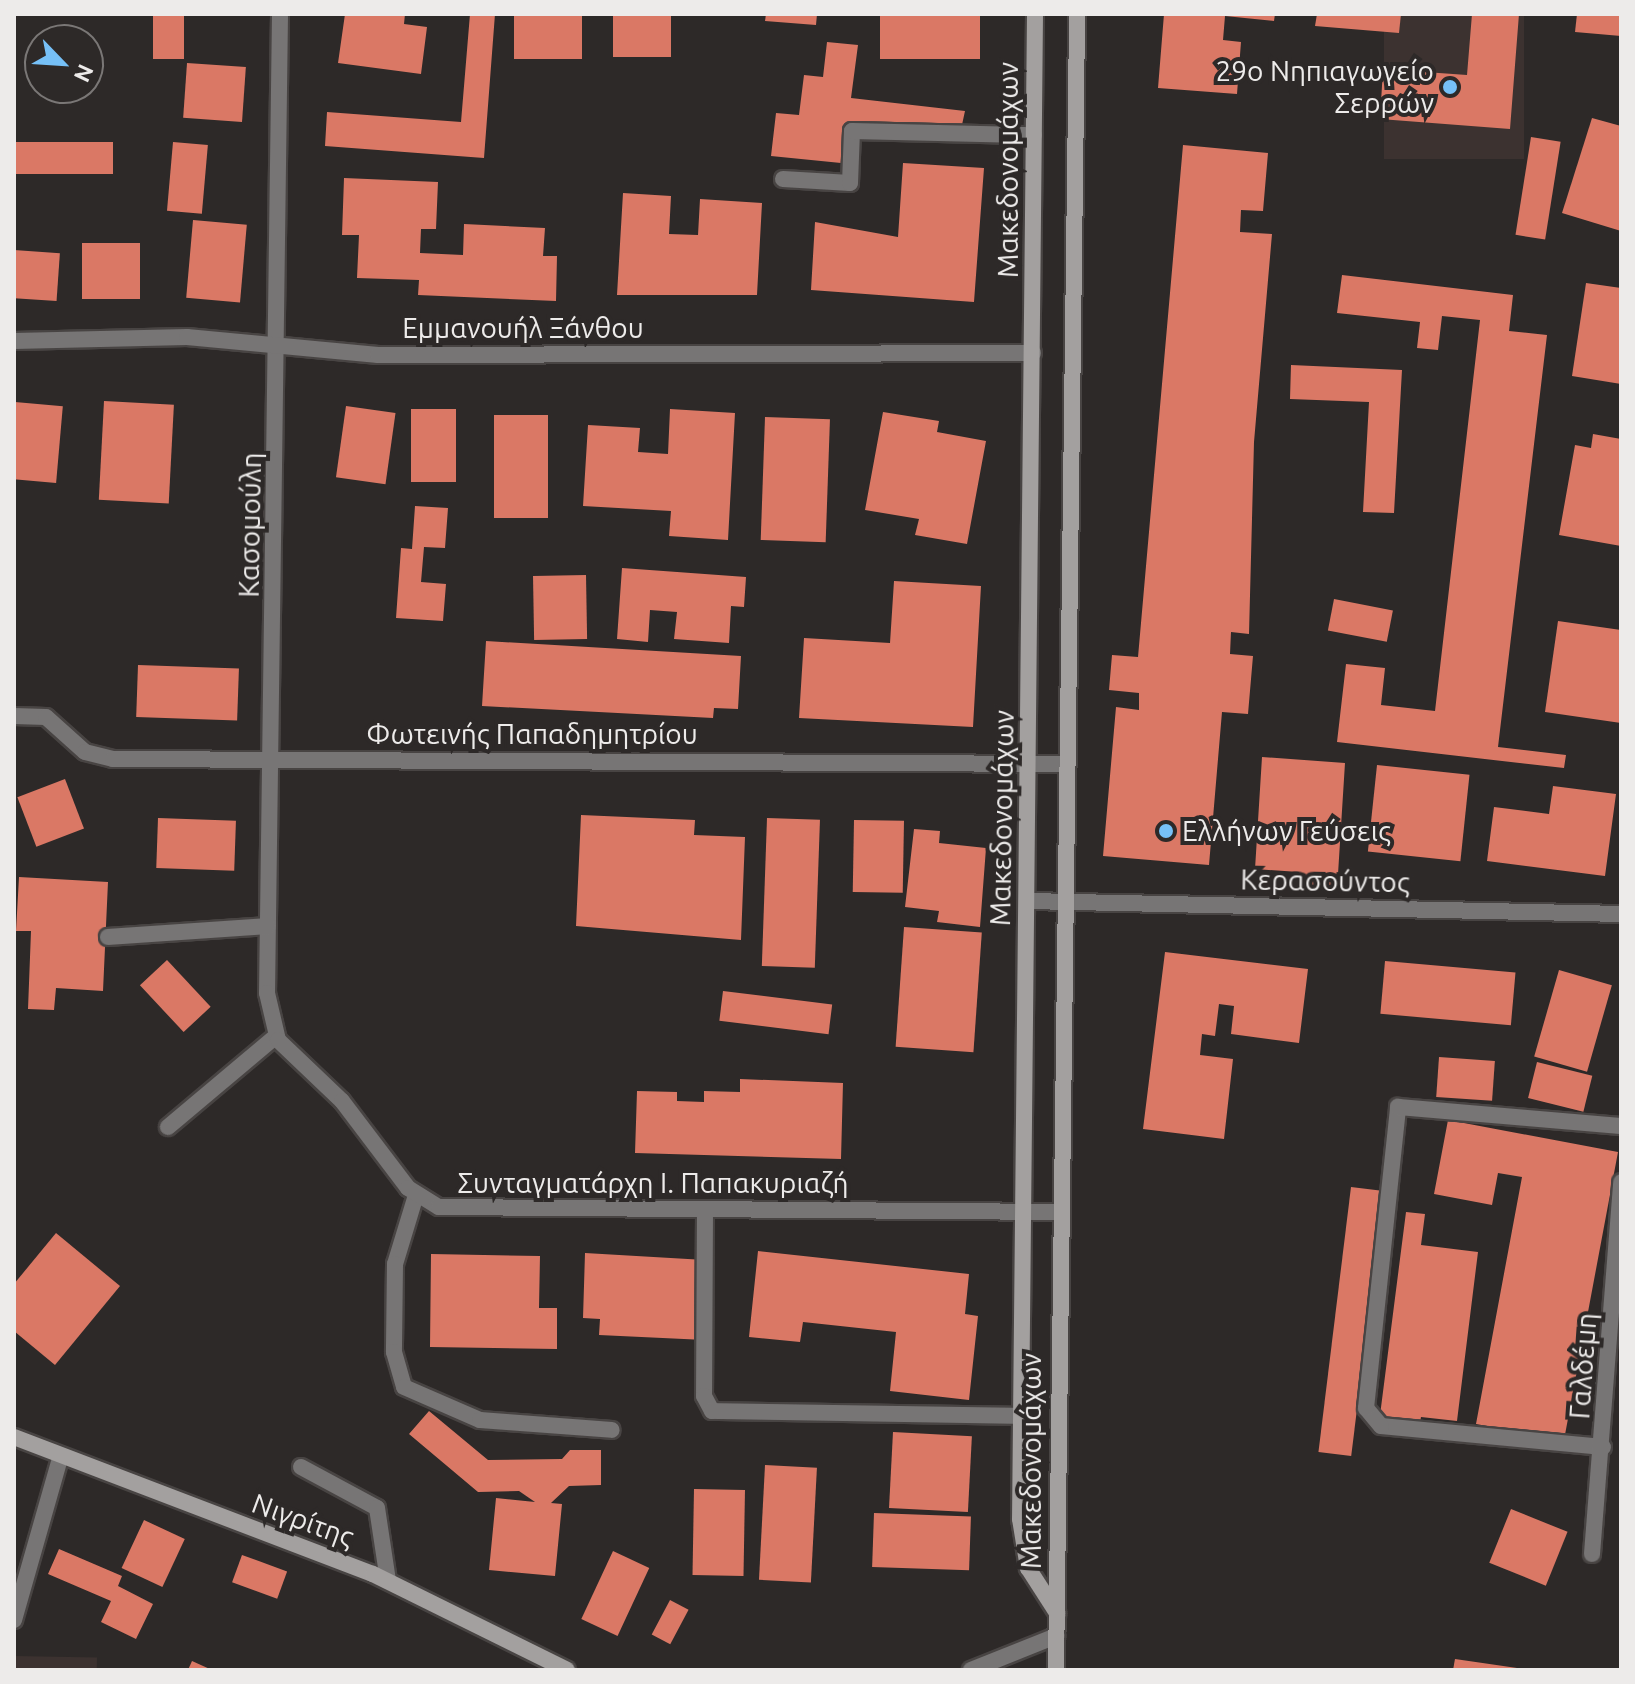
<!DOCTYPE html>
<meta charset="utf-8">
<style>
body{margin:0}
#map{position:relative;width:1635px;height:1684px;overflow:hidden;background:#2d2928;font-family:Ubuntu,sans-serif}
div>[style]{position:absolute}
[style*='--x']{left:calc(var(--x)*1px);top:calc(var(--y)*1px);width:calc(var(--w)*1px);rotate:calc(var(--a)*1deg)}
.built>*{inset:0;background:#3c3230;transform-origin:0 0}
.building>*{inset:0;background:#da7865;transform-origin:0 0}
.roads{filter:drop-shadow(2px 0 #484443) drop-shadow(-2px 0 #484443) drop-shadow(0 2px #484443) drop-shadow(0 -2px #484443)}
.lane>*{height:16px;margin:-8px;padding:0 8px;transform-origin:8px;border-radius:8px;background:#777575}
.street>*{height:16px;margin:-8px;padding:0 8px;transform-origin:8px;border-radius:8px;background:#777575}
.secondary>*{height:16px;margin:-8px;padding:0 8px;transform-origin:8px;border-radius:8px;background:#a3a09f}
.dots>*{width:22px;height:22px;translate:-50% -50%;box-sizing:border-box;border:4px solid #2d2928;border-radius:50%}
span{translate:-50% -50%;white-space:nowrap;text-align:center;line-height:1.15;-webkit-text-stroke:8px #2d2928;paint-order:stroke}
.poi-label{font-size:28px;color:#edebea}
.right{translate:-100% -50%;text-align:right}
.left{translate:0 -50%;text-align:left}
.street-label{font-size:28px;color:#edebea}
.frame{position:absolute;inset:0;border:16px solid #edebea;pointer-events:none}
.north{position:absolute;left:24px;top:24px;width:80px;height:80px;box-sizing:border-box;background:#2d2928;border:2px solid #7a7776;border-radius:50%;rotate:115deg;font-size:22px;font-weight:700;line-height:32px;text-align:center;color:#edebea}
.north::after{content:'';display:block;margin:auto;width:28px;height:36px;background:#76c0f7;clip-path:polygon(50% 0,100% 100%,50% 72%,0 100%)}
</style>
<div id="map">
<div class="built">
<div style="left:1384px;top:14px;width:140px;height:145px"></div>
<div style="left:14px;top:1656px;width:83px;height:14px;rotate:1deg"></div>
</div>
<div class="building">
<div style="left:153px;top:14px;width:31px;height:45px"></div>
<div style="clip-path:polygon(345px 14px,405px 14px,404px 24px,427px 27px,421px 74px,338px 63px)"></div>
<div style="clip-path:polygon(470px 14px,495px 14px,484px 158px,325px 146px,327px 112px,461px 122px)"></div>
<div style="left:514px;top:14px;width:68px;height:45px"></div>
<div style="left:613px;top:14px;width:58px;height:43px"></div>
<div style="clip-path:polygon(766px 14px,817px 14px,816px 25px,765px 21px)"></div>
<div style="left:880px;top:14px;width:100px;height:45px"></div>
<div style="clip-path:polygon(1164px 14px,1275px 14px,1274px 21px,1225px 16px,1223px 40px,1241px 42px,1237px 94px,1158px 88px)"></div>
<div style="clip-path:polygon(1317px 14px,1401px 14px,1399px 33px,1315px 26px)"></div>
<div style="clip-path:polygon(1472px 14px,1519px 14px,1510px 129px,1380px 119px,1383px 69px,1467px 75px)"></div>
<div style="clip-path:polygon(1577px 14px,1621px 14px,1621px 36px,1575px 32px)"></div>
<div style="clip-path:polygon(827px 42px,858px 45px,851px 98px,965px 111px,960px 134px,852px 131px,851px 164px,771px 156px,776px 113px,799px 115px,804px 75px,823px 77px)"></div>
<div style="left:187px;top:63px;width:59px;height:55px;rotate:4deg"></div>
<div style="clip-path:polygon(1592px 118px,1621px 126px,1621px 231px,1562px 213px)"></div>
<div style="left:1531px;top:137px;width:30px;height:99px;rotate:9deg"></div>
<div style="left:14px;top:142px;width:99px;height:32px"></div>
<div style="left:173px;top:142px;width:35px;height:69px;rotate:5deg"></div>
<div style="clip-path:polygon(1183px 145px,1268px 153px,1263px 211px,1241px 210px,1240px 232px,1272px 234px,1254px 442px,1249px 634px,1231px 632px,1230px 654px,1253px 656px,1248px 714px,1222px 712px,1209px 865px,1103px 856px,1116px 707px,1139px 710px,1139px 693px,1109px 690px,1112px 655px,1138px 657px)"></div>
<div style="clip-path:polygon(903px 163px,984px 168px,974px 302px,811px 290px,815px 222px,898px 237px)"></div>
<div style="clip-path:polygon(344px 178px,438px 182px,436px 229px,421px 229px,420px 253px,463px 255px,464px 224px,545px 228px,543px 256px,557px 256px,556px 301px,418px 295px,419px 280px,357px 278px,359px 235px,342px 235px)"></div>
<div style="clip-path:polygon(623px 193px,671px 196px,669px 234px,698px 235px,700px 199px,762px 203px,757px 295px,617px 295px)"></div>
<div style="left:193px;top:220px;width:54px;height:78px;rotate:5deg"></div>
<div style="left:82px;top:243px;width:58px;height:56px"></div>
<div style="left:14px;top:250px;width:46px;height:48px;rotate:4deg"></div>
<div style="clip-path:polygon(1342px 275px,1513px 295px,1509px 331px,1547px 335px,1498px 747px,1566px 755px,1564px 768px,1337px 742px,1346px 664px,1385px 668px,1381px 705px,1435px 711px,1480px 320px,1442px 316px,1438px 350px,1417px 348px,1420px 322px,1337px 313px)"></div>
<div style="clip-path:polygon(1586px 283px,1621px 288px,1621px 384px,1572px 376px)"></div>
<div style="clip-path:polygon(1291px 365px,1402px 370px,1394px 513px,1363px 512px,1369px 402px,1290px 399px)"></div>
<div style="left:104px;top:401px;width:70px;height:99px;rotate:3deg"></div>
<div style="left:15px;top:402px;width:48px;height:77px;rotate:5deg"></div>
<div style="left:346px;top:406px;width:50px;height:72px;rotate:8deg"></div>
<div style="left:411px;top:409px;width:45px;height:73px"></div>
<div style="clip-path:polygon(670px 409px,735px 413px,728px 540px,669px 536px,671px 511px,583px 506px,588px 425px,640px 428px,638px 452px,668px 454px)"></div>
<div style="clip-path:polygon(883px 412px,939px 421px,937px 432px,986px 441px,967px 544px,915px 535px,919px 519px,865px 510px)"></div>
<div style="left:494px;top:415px;width:54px;height:103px"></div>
<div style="left:765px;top:417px;width:65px;height:123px;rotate:2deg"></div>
<div style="clip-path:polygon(1593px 434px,1621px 439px,1621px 546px,1559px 535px,1575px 445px,1591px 448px)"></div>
<div style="clip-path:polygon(415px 506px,448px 508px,445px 548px,424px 547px,421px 582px,446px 584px,443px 621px,396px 618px,401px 548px,412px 549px)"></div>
<div style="clip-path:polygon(622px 568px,746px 577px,744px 607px,731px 606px,729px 643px,674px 639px,677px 612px,650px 610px,648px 642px,617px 639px)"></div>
<div style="left:586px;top:575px;width:64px;height:53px;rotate:89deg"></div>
<div style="clip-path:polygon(894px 581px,981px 586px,973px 727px,799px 718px,804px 638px,890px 643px)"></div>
<div style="left:1334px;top:599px;width:60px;height:32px;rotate:11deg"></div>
<div style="clip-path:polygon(1558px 621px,1621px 630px,1621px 723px,1545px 712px)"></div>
<div style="clip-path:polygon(486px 641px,741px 656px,738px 709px,714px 708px,713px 718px,482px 706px)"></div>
<div style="left:138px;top:665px;width:101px;height:52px;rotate:2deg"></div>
<div style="clip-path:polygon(1262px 757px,1345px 763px,1337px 890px,1299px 888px,1299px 872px,1255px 869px)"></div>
<div style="left:1377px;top:765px;width:93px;height:87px;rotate:6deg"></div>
<div style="left:65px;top:779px;width:53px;height:51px;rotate:69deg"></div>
<div style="clip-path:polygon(1553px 786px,1616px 794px,1605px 876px,1487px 861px,1494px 807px,1549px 814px)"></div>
<div style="clip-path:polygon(581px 815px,695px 820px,694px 835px,745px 837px,741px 940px,576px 926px)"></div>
<div style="left:158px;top:818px;width:78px;height:50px;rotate:2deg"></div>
<div style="left:767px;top:818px;width:53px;height:148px;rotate:2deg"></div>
<div style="left:854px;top:820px;width:50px;height:72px;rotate:1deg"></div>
<div style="clip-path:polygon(914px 829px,940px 831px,939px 843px,986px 848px,980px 927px,937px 922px,939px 911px,905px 907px)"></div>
<div style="clip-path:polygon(19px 877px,108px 882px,103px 991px,56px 988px,54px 1010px,28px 1009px,31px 931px,16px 931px)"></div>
<div style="left:904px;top:927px;width:78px;height:120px;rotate:4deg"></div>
<div style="clip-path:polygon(1165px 952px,1308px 969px,1299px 1043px,1231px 1034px,1234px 1006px,1219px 1004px,1215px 1036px,1202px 1034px,1200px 1055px,1233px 1059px,1224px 1139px,1143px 1129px)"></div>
<div style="left:167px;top:960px;width:64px;height:37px;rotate:47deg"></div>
<div style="left:1385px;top:961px;width:131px;height:53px;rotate:5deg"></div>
<div style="left:1559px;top:970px;width:55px;height:90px;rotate:16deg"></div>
<div style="left:723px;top:991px;width:110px;height:30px;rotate:7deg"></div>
<div style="left:1439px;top:1057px;width:56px;height:40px;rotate:4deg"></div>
<div style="left:1537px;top:1062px;width:57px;height:37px;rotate:14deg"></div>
<div style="clip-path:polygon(740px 1079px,843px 1083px,841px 1159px,635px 1153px,637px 1091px,677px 1092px,677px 1101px,704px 1102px,704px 1091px,740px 1092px)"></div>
<div style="clip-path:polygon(1448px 1120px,1618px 1152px,1564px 1440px,1476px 1424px,1522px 1177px,1498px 1173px,1492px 1205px,1434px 1194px)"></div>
<div style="left:1351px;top:1187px;width:33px;height:267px;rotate:7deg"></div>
<div style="clip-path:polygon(1406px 1212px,1425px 1214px,1421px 1245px,1478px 1252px,1457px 1421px,1421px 1417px,1419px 1428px,1379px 1423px)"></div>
<div style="clip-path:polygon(56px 1233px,120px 1286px,55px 1365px,14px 1331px,14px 1284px)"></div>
<div style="clip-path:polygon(758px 1251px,969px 1274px,965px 1314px,978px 1316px,969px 1400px,890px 1391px,896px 1332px,803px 1322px,800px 1342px,749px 1337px)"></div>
<div style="clip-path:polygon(585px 1253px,705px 1260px,705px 1340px,599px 1335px,600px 1319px,583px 1318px)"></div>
<div style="clip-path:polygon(431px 1254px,540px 1256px,539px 1308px,557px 1308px,557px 1349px,430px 1347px)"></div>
<div style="clip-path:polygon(429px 1411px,488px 1460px,562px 1459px,570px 1450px,601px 1450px,601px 1485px,569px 1486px,551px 1503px,562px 1504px,555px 1576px,489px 1570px,496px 1498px,535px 1502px,519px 1491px,478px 1492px,409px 1434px)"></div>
<div style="left:893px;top:1432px;width:79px;height:76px;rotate:3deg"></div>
<div style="left:765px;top:1465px;width:52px;height:115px;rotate:3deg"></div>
<div style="left:694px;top:1489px;width:51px;height:86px;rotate:1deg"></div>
<div style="left:1511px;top:1509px;width:61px;height:58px;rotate:22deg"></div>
<div style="left:874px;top:1513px;width:97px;height:54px;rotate:2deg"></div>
<div style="left:144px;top:1520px;width:45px;height:53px;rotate:25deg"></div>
<div style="clip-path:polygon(59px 1549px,122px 1576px,118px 1586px,153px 1604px,136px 1639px,101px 1622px,111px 1601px,48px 1574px)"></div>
<div style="left:613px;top:1551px;width:40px;height:75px;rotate:25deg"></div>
<div style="left:242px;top:1555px;width:48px;height:29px;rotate:20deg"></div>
<div style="left:670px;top:1600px;width:21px;height:39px;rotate:28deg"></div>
<div style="clip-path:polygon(1455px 1659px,1517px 1668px,1517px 1670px,1453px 1670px)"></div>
<div style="clip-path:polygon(192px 1661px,212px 1670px,188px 1670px)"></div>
</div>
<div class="roads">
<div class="lane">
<div style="--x:783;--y:179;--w:67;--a:3.4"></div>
<div style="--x:850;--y:183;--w:52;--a:-87.8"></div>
<div style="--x:852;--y:131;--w:182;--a:1.3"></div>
<div style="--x:168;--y:1127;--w:141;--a:-40.1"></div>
<div style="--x:416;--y:1195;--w:72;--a:106.9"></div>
<div style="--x:395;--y:1264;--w:88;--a:90.7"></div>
<div style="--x:394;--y:1352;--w:36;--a:74"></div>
<div style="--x:404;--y:1387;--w:83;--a:23.5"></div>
<div style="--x:480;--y:1420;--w:132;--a:4.3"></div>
<div style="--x:705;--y:1210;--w:186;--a:90.3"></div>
<div style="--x:704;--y:1396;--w:17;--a:62"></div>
<div style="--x:712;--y:1411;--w:308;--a:0.9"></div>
<div style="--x:1603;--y:1447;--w:223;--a:-174.6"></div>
<div style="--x:1381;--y:1426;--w:23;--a:-130"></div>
<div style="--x:1366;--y:1408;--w:303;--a:-83.9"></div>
<div style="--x:1398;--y:1107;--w:224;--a:4.9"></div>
<div style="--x:301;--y:1467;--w:86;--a:28.3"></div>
<div style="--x:377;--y:1508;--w:74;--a:81.4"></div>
<div style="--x:14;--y:1620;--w:168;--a:-74.1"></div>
</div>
<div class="street">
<div style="--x:280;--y:14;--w:979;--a:90.76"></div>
<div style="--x:267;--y:993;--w:48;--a:76.8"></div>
<div style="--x:278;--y:1040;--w:88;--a:43.6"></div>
<div style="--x:342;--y:1101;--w:109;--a:52.8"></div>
<div style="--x:408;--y:1188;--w:36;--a:32"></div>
<div style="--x:439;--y:1207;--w:619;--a:0.46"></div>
<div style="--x:14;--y:341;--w:173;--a:-1.3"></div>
<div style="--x:187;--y:337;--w:192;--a:5.4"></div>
<div style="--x:378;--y:355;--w:655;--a:-0.17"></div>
<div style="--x:14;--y:716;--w:32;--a:2"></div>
<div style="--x:46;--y:717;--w:52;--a:41.9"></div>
<div style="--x:85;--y:752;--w:29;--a:14"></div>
<div style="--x:113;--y:759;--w:952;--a:0.3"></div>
<div style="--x:1027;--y:901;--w:594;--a:1.25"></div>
<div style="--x:108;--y:937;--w:160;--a:-3.9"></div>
<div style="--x:1592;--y:1554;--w:373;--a:-85.5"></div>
<div style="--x:971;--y:1670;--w:92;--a:-21.8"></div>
</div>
<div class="secondary">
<div style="--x:1035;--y:14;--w:1505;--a:90.57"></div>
<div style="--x:1020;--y:1519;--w:50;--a:80.7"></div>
<div style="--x:1028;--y:1568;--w:54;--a:57.2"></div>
<div style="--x:14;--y:1437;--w:384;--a:20.9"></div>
<div style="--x:373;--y:1574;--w:216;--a:26.3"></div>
<div style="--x:1056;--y:1670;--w:1656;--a:-89.27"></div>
</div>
</div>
<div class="dots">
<div style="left:1450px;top:87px;background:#76c0f7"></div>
<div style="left:1166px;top:831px;background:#76c0f7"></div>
</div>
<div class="poi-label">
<span class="right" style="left:1434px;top:87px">29ο Νηπιαγωγείο<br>Σερρών</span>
<span class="left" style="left:1182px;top:831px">Ελλήνων Γεύσεις</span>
</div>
<div class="street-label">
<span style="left:1008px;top:170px;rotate:-90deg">Μακεδονομάχων</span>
<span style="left:523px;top:328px">Εμμανουήλ Ξάνθου</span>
<span style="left:250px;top:525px;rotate:-89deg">Κασομούλη</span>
<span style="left:532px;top:734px">Φωτεινής Παπαδημητρίου</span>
<span style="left:1002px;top:818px;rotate:-89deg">Μακεδονομάχων</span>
<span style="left:1325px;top:881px;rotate:1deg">Κερασούντος</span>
<span style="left:653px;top:1183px">Συνταγματάρχη Ι. Παπακυριαζή</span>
<span style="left:1583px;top:1366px;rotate:-86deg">Γαλδέμη</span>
<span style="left:1031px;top:1461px;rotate:-90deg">Μακεδονομάχων</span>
<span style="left:303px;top:1520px;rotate:20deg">Νιγρίτης</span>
</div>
<div class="frame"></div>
<div class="north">N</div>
</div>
